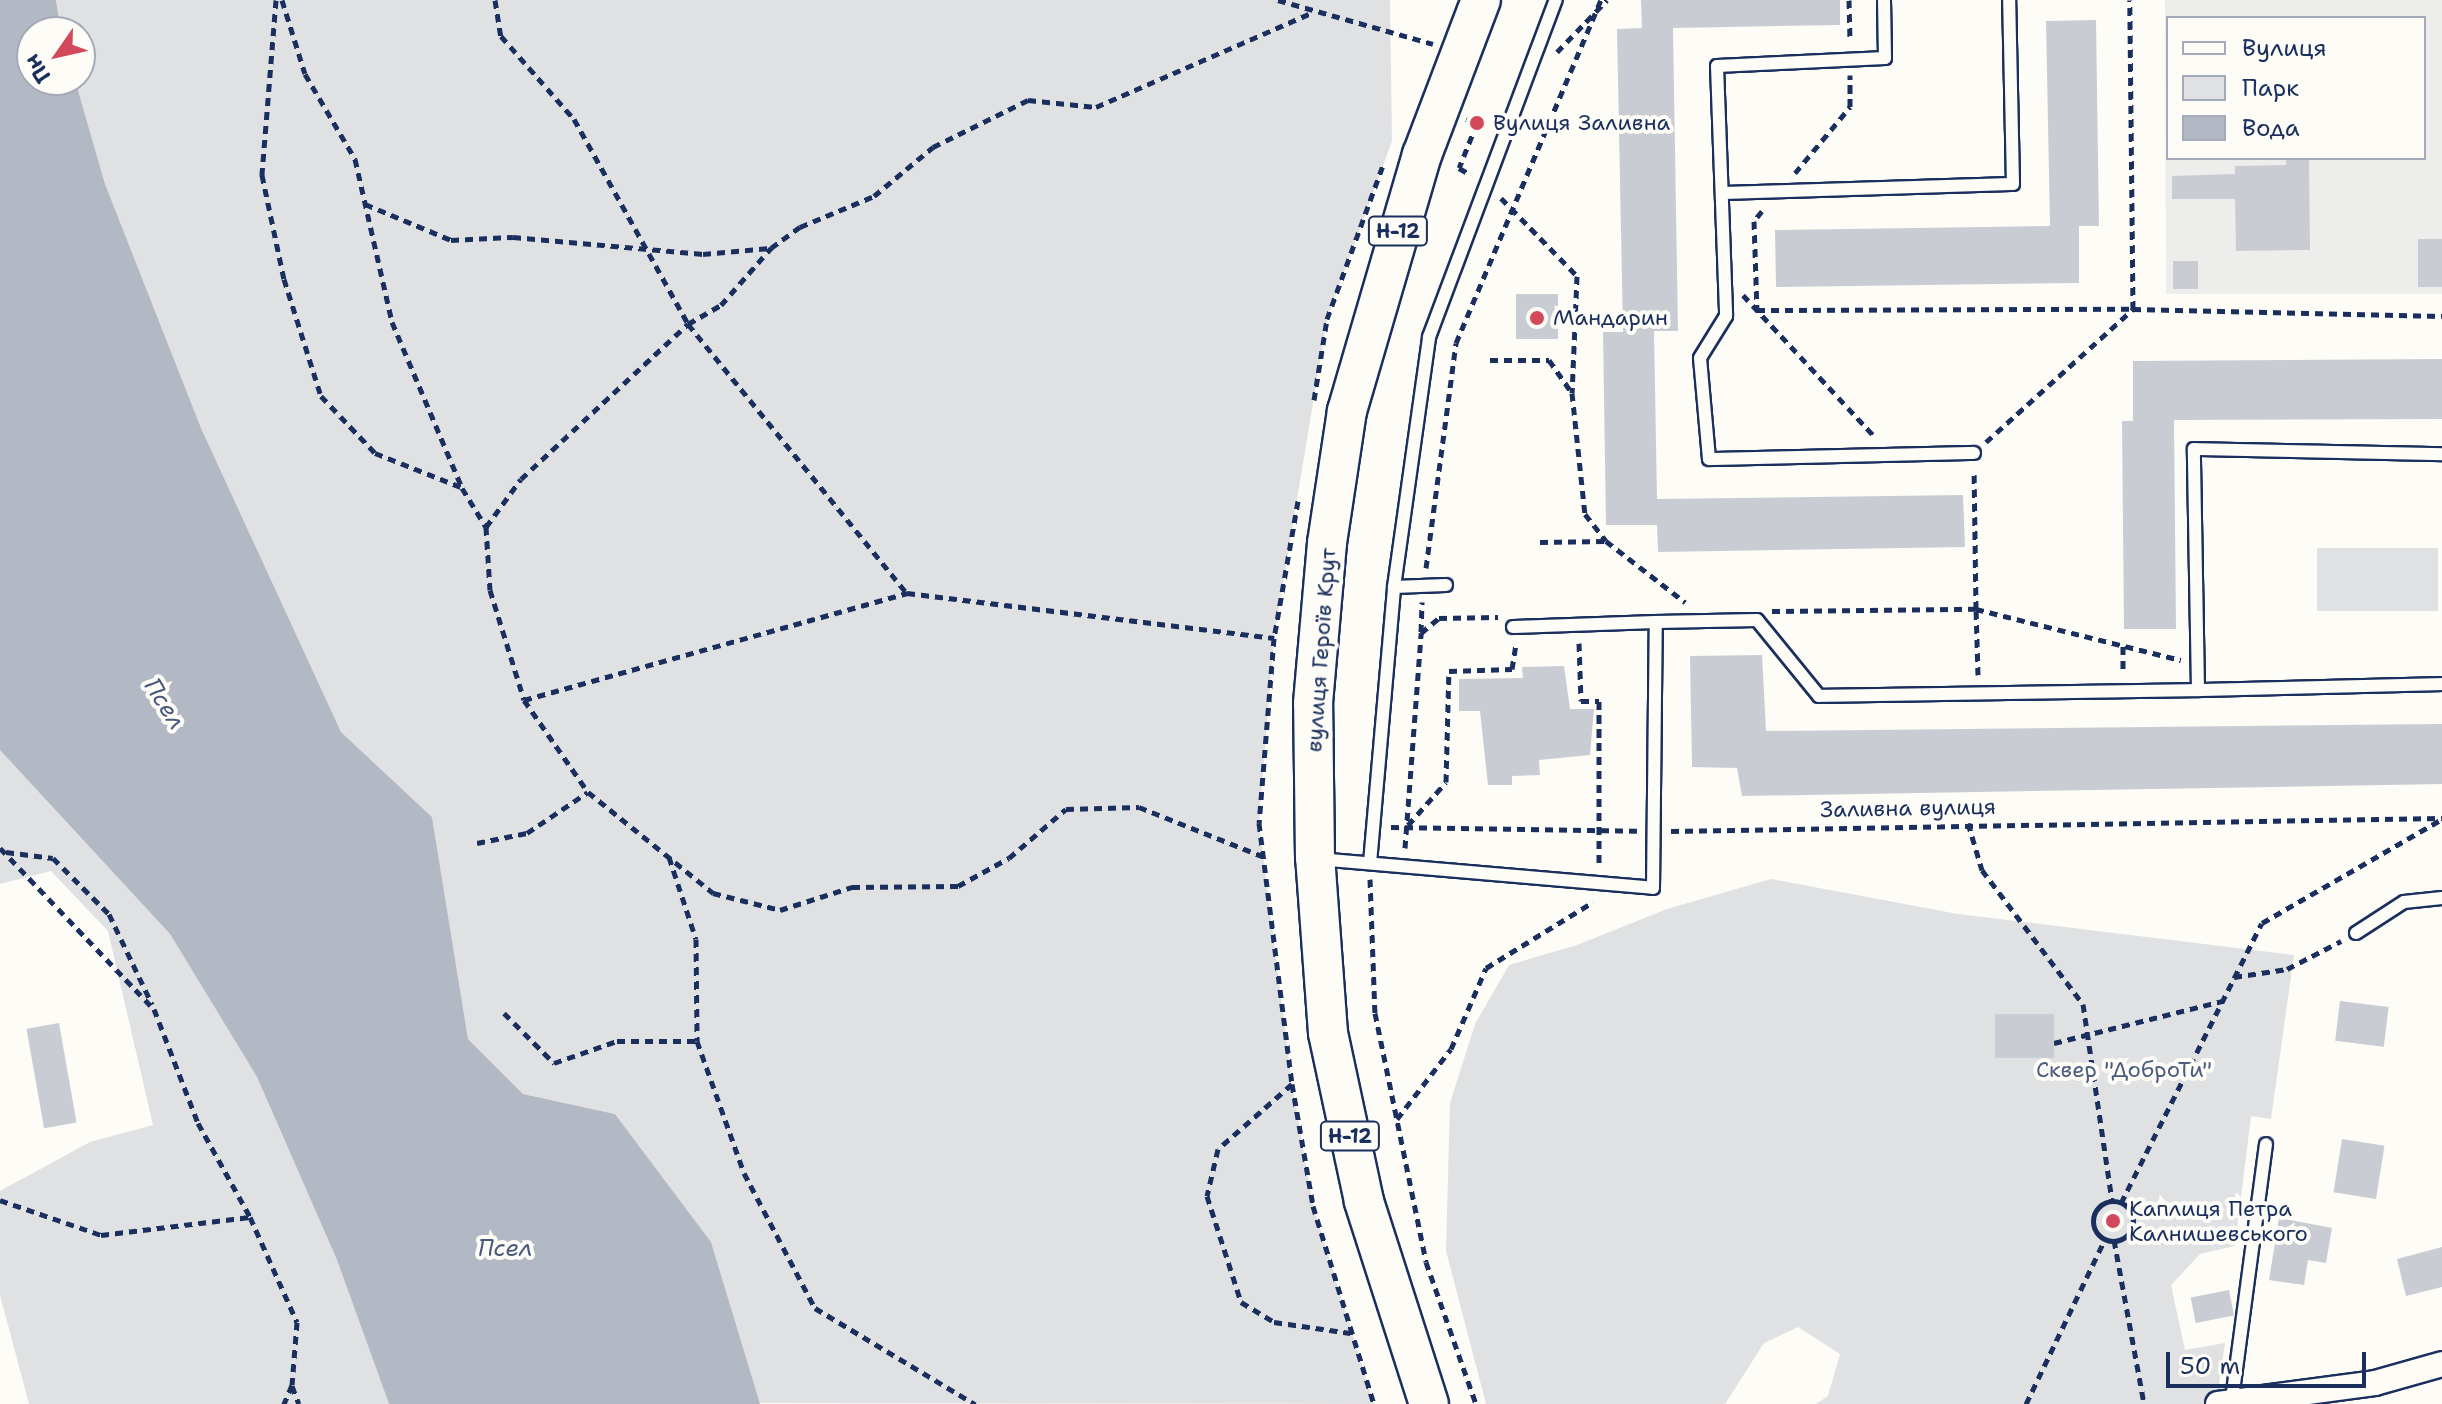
<!DOCTYPE html>
<meta charset="utf-8">
<style>
body{margin:0}
#map{position:relative;width:2442px;height:1404px;overflow:hidden;background:#fdfcf7;font-family:"Shantell Sans",sans-serif}
div>[style]{position:absolute}
[style*='--x']{left:calc(var(--x)*1px);top:calc(var(--y)*1px);width:calc(var(--w)*1px);rotate:calc(var(--a)*1deg)}
.built>*{inset:0;background:#edeeec}
.green>*{inset:0;background:#e0e1e3;transform-origin:0 0}
.water>*{inset:0;background:#b3b8c5}
.building>*{inset:0;background:#c9ccd3;transform-origin:0 0}
.path>*{height:5px;margin-top:-2.5px;transform-origin:0;background:repeating-linear-gradient(90deg,#1b2f5e 0 8px,transparent 0 14px)}
.path>.ring{margin:-2.5px;padding:0;box-sizing:content-box;background:none;border:5px solid #1b2f5e;border-radius:50%}
.roads{filter:drop-shadow(2px 0 #1b2f5e) drop-shadow(-2px 0 #1b2f5e) drop-shadow(0 2px #1b2f5e) drop-shadow(0 -2px #1b2f5e)}
.service>*{height:12px;margin:-6px;padding:0 6px;transform-origin:6px;border-radius:6px;background:#fdfcf7}
.minor>*{height:24px;margin:-12px;padding:0 12px;transform-origin:12px;border-radius:12px;background:#fdfcf7}
.primary>*{height:38px;margin:-19px;padding:0 19px;transform-origin:19px;border-radius:19px;background:#fdfcf7}
.dots>*{width:22px;height:22px;translate:-50% -50%;box-sizing:border-box;border:4px solid #fdfcf7;border-radius:50%}
span{translate:-50% -50%;white-space:nowrap;text-align:center;line-height:1.15;-webkit-text-stroke:8px #fdfcf7;paint-order:stroke}
.shield-label span{padding:2px 6px;background:#fdfcf7;border:2px solid;border-radius:6px;-webkit-text-stroke-width:0}
.shield-label{font-size:20px;color:#1b2f5e;font-weight:700}
.poi-label{font-size:22px;color:#1b2f5e}
.left{translate:0 -50%;text-align:left}
.street-label{font-size:22px;color:#1b2f5e}
.park-label{font-size:22px;color:#4c5c7f}
.water-label{font-size:24px;color:#49587d;font-style:italic}
.legend{position:absolute;left:2166px;top:16px;width:260px;height:144px;box-sizing:border-box;background:#fdfcf7;border:2px solid #a3aaba;margin:0;padding:10px 14px;list-style:none;font-size:24px;color:#1b2f5e}
.legend li{display:flex;align-items:center;gap:16px;height:40px}
.legend b{width:40px;border:2px solid #a3aaba}
.north{position:absolute;left:16px;top:16px;width:80px;height:80px;box-sizing:border-box;background:#fdfcf7;border:2px solid #a3aaba;border-radius:50%;rotate:236deg;font-size:22px;font-weight:700;line-height:32px;text-align:center;color:#1b2f5e}
.north::after{content:'';display:block;margin:auto;width:28px;height:36px;background:#d1495b;clip-path:polygon(50% 0,100% 100%,50% 72%,0 100%)}
.scale{position:absolute;left:2166px;top:1352px;width:200px;height:36px;box-sizing:border-box;border:4px solid #1b2f5e;border-top:0;padding-left:10px;font-size:24px;line-height:28px;white-space:nowrap;color:#1b2f5e;-webkit-text-stroke:6px #fdfcf7;paint-order:stroke}
</style>
<div id="map">
<div class="built">
<div style="clip-path:polygon(evenodd,2165px 0,2442px 0,2442px 294px,2166px 294px,2165px 0,2168px 18px,2424px 18px,2424px 158px,2168px 158px,2168px 18px)"></div>
</div>
<div class="green">
<div style="clip-path:polygon(56px 0,1390px 0,1392px 141px,1327px 319px,1274px 638px,1259px 823px,1292px 1084px,1313px 1206px,1374px 1404px,758px 1403px,711px 1242px,615px 1114px,523px 1094px,468px 1039px,432px 817px,341px 732px,201px 428px,105px 184px,75px 80px,80px 80px,80px 32px,61px 32px)"></div>
<div style="left:2317px;top:548px;width:121px;height:63px"></div>
<div style="clip-path:polygon(0 750px,170px 934px,257px 1077px,337px 1260px,389px 1404px,29px 1404px,0 1295px,0 1191px,90px 1142px,153px 1125px,108px 931px,51px 871px,0 884px)"></div>
<div style="clip-path:polygon(1771px 879px,1958px 914px,2294px 955px,2271px 1119px,2251px 1116px,2235px 1246px,2200px 1254px,2171px 1285px,2185px 1350px,2225px 1343px,2219px 1384px,2227px 1404px,1816px 1404px,1828px 1396px,1840px 1354px,1798px 1327px,1764px 1343px,1725px 1404px,1486px 1404px,1446px 1251px,1450px 1103px,1475px 1024px,1509px 965px,1577px 945px,1667px 909px)"></div>
</div>
<div class="water">
<div style="clip-path:polygon(0 0,56px 0,61px 32px,32px 32px,32px 80px,75px 80px,105px 184px,201px 428px,341px 732px,432px 817px,468px 1039px,523px 1094px,615px 1114px,711px 1242px,760px 1404px,389px 1404px,337px 1260px,257px 1077px,170px 934px,0 750px)"></div>
</div>
<div class="building">
<div style="clip-path:polygon(1641px 0,1840px 0,1840px 25px,1673px 28px,1678px 331px,1654px 331px,1657px 499px,1963px 495px,1965px 547px,1658px 552px,1657px 525px,1606px 525px,1603px 332px,1623px 332px,1617px 29px,1642px 28px)"></div>
<div style="clip-path:polygon(2096px 20px,2099px 226px,2079px 226px,2079px 283px,1776px 287px,1775px 230px,2050px 226px,2046px 21px)"></div>
<div style="clip-path:polygon(2286px 158px,2309px 158px,2310px 250px,2236px 251px,2235px 199px,2172px 199px,2172px 176px,2235px 174px,2235px 166px,2286px 165px)"></div>
<div style="left:2442px;top:239px;width:48px;height:24px;rotate:90deg"></div>
<div style="left:2173px;top:261px;width:25px;height:28px"></div>
<div style="left:1558px;top:294px;width:45px;height:42px;rotate:90deg"></div>
<div style="clip-path:polygon(2442px 359px,2442px 419px,2174px 420px,2176px 629px,2124px 629px,2122px 421px,2133px 421px,2133px 361px)"></div>
<div style="clip-path:polygon(1762px 655px,1766px 731px,2442px 724px,2442px 784px,1742px 796px,1737px 768px,1692px 767px,1690px 656px)"></div>
<div style="clip-path:polygon(1564px 666px,1570px 709px,1594px 709px,1590px 755px,1539px 760px,1540px 775px,1512px 776px,1512px 785px,1488px 785px,1480px 711px,1459px 711px,1459px 679px,1523px 678px,1522px 667px)"></div>
<div style="left:2340px;top:1001px;width:49px;height:40px;rotate:7deg"></div>
<div style="left:1995px;top:1014px;width:59px;height:44px"></div>
<div style="left:59px;top:1023px;width:101px;height:33px;rotate:80deg"></div>
<div style="left:2342px;top:1139px;width:43px;height:54px;rotate:9deg"></div>
<div style="clip-path:polygon(2279px 1218px,2332px 1228px,2326px 1263px,2308px 1260px,2304px 1285px,2269px 1280px)"></div>
<div style="clip-path:polygon(2442px 1247px,2442px 1287px,2406px 1296px,2397px 1259px)"></div>
<div style="left:2229px;top:1290px;width:26px;height:39px;rotate:79deg"></div>
</div>
<div class="path">
<div style="--x:276;--y:0;--w:176;--a:94.6"></div>
<div style="--x:262;--y:175;--w:106;--a:78.1"></div>
<div style="--x:284;--y:279;--w:123;--a:72.5"></div>
<div style="--x:321;--y:396;--w:79;--a:46.5"></div>
<div style="--x:375;--y:453;--w:92;--a:21.6"></div>
<div style="--x:282;--y:0;--w:77;--a:72.7"></div>
<div style="--x:305;--y:74;--w:99;--a:59.5"></div>
<div style="--x:355;--y:159;--w:167;--a:77.2"></div>
<div style="--x:392;--y:322;--w:180;--a:67.1"></div>
<div style="--x:462;--y:488;--w:46;--a:58.4"></div>
<div style="--x:486;--y:527;--w:63;--a:86.4"></div>
<div style="--x:490;--y:590;--w:115;--a:72.8"></div>
<div style="--x:524;--y:700;--w:112;--a:55.2"></div>
<div style="--x:588;--y:792;--w:161;--a:38.9"></div>
<div style="--x:713;--y:893;--w:69;--a:14.2"></div>
<div style="--x:780;--y:910;--w:76;--a:-17.7"></div>
<div style="--x:852;--y:887;--w:106;--a:-0.5"></div>
<div style="--x:958;--y:886;--w:58;--a:-28.8"></div>
<div style="--x:1009;--y:858;--w:75;--a:-40.7"></div>
<div style="--x:1066;--y:809;--w:73;--a:-1.6"></div>
<div style="--x:1139;--y:807;--w:132;--a:21.7"></div>
<div style="--x:495;--y:0;--w:36;--a:81"></div>
<div style="--x:501;--y:36;--w:111;--a:48.7"></div>
<div style="--x:574;--y:119;--w:235;--a:60.9"></div>
<div style="--x:688;--y:324;--w:347;--a:50.9"></div>
<div style="--x:907;--y:593;--w:370;--a:7"></div>
<div style="--x:1278;--y:0;--w:161;--a:15.8"></div>
<div style="--x:1849;--y:0;--w:41;--a:88.6"></div>
<div style="--x:1557;--y:52;--w:72;--a:-46.1"></div>
<div style="--x:1466;--y:119;--w:12;--a:20"></div>
<div style="--x:1477;--y:123;--w:48;--a:111.8"></div>
<div style="--x:1459;--y:168;--w:14;--a:30"></div>
<div style="--x:1795;--y:173;--w:86;--a:-50.2"></div>
<div style="--x:1850;--y:107;--w:32;--a:-90"></div>
<div style="--x:1501;--y:198;--w:109;--a:45.7"></div>
<div style="--x:1577;--y:276;--w:117;--a:92.4"></div>
<div style="--x:1572;--y:393;--w:122;--a:83.9"></div>
<div style="--x:1585;--y:514;--w:34;--a:52"></div>
<div style="--x:1606;--y:541;--w:100;--a:37.7"></div>
<div style="--x:365;--y:204;--w:93;--a:22.7"></div>
<div style="--x:451;--y:240;--w:62;--a:-2.8"></div>
<div style="--x:513;--y:237;--w:191;--a:5.1"></div>
<div style="--x:703;--y:254;--w:67;--a:-5.1"></div>
<div style="--x:1762;--y:211;--w:13;--a:129"></div>
<div style="--x:1754;--y:221;--w:89;--a:88.1"></div>
<div style="--x:1757;--y:310;--w:376;--a:-0.2"></div>
<div style="--x:2133;--y:309;--w:309;--a:1.3"></div>
<div style="--x:1743;--y:295;--w:194;--a:47.1"></div>
<div style="--x:1490;--y:360;--w:59;--a:0"></div>
<div style="--x:1549;--y:360;--w:39;--a:55"></div>
<div style="--x:1314;--y:400;--w:82;--a:-80.9"></div>
<div style="--x:1327;--y:319;--w:164;--a:-70"></div>
<div style="--x:1986;--y:442;--w:198;--a:-42.1"></div>
<div style="--x:2133;--y:309;--w:309;--a:-90.6"></div>
<div style="--x:1298;--y:501;--w:139;--a:99.9"></div>
<div style="--x:1274;--y:638;--w:186;--a:94.6"></div>
<div style="--x:1259;--y:823;--w:263;--a:82.8"></div>
<div style="--x:1292;--y:1084;--w:124;--a:80.2"></div>
<div style="--x:1313;--y:1206;--w:207;--a:72.9"></div>
<div style="--x:486;--y:527;--w:59;--a:-53.9"></div>
<div style="--x:521;--y:479;--w:228;--a:-42.9"></div>
<div style="--x:688;--y:324;--w:38;--a:-30"></div>
<div style="--x:721;--y:305;--w:76;--a:-48.7"></div>
<div style="--x:771;--y:248;--w:36;--a:-36"></div>
<div style="--x:800;--y:227;--w:80;--a:-22.7"></div>
<div style="--x:874;--y:196;--w:77;--a:-39.7"></div>
<div style="--x:933;--y:147;--w:106;--a:-26.3"></div>
<div style="--x:1028;--y:100;--w:68;--a:5.9"></div>
<div style="--x:1096;--y:107;--w:237;--a:-23.6"></div>
<div style="--x:1540;--y:542;--w:65;--a:-0.9"></div>
<div style="--x:1426;--y:568;--w:227;--a:-82.4"></div>
<div style="--x:1456;--y:343;--w:372;--a:-67.1"></div>
<div style="--x:1772;--y:611;--w:204;--a:-0.6"></div>
<div style="--x:1976;--y:609;--w:139;--a:-90.8"></div>
<div style="--x:1421;--y:632;--w:30;--a:-88"></div>
<div style="--x:1579;--y:643;--w:58;--a:88"></div>
<div style="--x:1581;--y:701;--w:18;--a:0"></div>
<div style="--x:1599;--y:701;--w:166;--a:90"></div>
<div style="--x:2123;--y:646;--w:26;--a:90"></div>
<div style="--x:1978;--y:675;--w:66;--a:-91.7"></div>
<div style="--x:1976;--y:609;--w:211;--a:14"></div>
<div style="--x:524;--y:700;--w:398;--a:-15.6"></div>
<div style="--x:1968;--y:823;--w:49;--a:73.4"></div>
<div style="--x:1982;--y:870;--w:168;--a:53"></div>
<div style="--x:2083;--y:1004;--w:199;--a:81.6"></div>
<div style="--x:1408;--y:825;--w:57;--a:-48.5"></div>
<div style="--x:1446;--y:782;--w:111;--a:-88.5"></div>
<div style="--x:1449;--y:671;--w:63;--a:-1.8"></div>
<div style="--x:1512;--y:669;--w:24;--a:-81"></div>
<div style="--x:1391;--y:827;--w:246;--a:0.9"></div>
<div style="--x:1671;--y:831;--w:771;--a:-0.97"></div>
<div style="--x:477;--y:843;--w:51;--a:-11.3"></div>
<div style="--x:527;--y:833;--w:73;--a:-33.9"></div>
<div style="--x:0;--y:848;--w:223;--a:46.3"></div>
<div style="--x:154;--y:1009;--w:122;--a:68.9"></div>
<div style="--x:198;--y:1123;--w:107;--a:61"></div>
<div style="--x:250;--y:1217;--w:115;--a:65.9"></div>
<div style="--x:297;--y:1322;--w:63;--a:94.5"></div>
<div style="--x:292;--y:1385;--w:21;--a:113"></div>
<div style="--x:1405;--y:848;--w:216;--a:-85.7"></div>
<div style="--x:1421;--y:633;--w:23;--a:-40"></div>
<div style="--x:1439;--y:618;--w:59;--a:-1"></div>
<div style="--x:6;--y:852;--w:47;--a:7.3"></div>
<div style="--x:53;--y:858;--w:79;--a:45"></div>
<div style="--x:109;--y:914;--w:100;--a:64.5"></div>
<div style="--x:669;--y:857;--w:86;--a:71.8"></div>
<div style="--x:696;--y:939;--w:102;--a:89.4"></div>
<div style="--x:697;--y:1041;--w:140;--a:70.4"></div>
<div style="--x:744;--y:1173;--w:153;--a:62.3"></div>
<div style="--x:815;--y:1308;--w:187;--a:31"></div>
<div style="--x:1370;--y:879;--w:134;--a:87.9"></div>
<div style="--x:1375;--y:1013;--w:254;--a:78.4"></div>
<div style="--x:1426;--y:1262;--w:151;--a:70.6"></div>
<div style="--x:2234;--y:977;--w:54;--a:-8.6"></div>
<div style="--x:2287;--y:969;--w:61;--a:-27.4"></div>
<div style="--x:504;--y:1013;--w:71;--a:45"></div>
<div style="--x:554;--y:1063;--w:67;--a:-19.2"></div>
<div style="--x:617;--y:1041;--w:80;--a:0"></div>
<div style="--x:2054;--y:1043;--w:173;--a:-14"></div>
<div style="--x:1292;--y:1084;--w:98;--a:138.7"></div>
<div style="--x:1218;--y:1149;--w:48;--a:103.2"></div>
<div style="--x:1207;--y:1196;--w:111;--a:72.2"></div>
<div style="--x:1241;--y:1302;--w:39;--a:31"></div>
<div style="--x:1274;--y:1322;--w:77;--a:8.2"></div>
<div style="--x:1397;--y:1119;--w:88;--a:-52.4"></div>
<div style="--x:1451;--y:1049;--w:88;--a:-66.6"></div>
<div style="--x:1486;--y:968;--w:126;--a:-31.7"></div>
<div style="--x:0;--y:1200;--w:107;--a:19.1"></div>
<div style="--x:101;--y:1235;--w:150;--a:-6.9"></div>
<div class="ring" style="left:2093px;top:1201px;width:35px;height:35px"></div>
<div style="--x:2121;--y:1203;--w:313;--a:-63.3"></div>
<div style="--x:2262;--y:923;--w:208;--a:-30"></div>
<div style="--x:2114;--y:1240;--w:167;--a:79.6"></div>
<div style="--x:292;--y:1386;--w:19;--a:69"></div>
<div style="--x:2026;--y:1404;--w:183;--a:-64.4"></div>
</div>
<div class="roads">
<div class="service">
<div style="--x:1884;--y:0;--w:58;--a:89"></div>
<div style="--x:1885;--y:58;--w:168;--a:177.3"></div>
<div style="--x:1717;--y:66;--w:250;--a:87.9"></div>
<div style="--x:1726;--y:316;--w:49;--a:121.8"></div>
<div style="--x:1700;--y:358;--w:101;--a:84.9"></div>
<div style="--x:1709;--y:459;--w:265;--a:-1.3"></div>
<div style="--x:1722;--y:193;--w:291;--a:-1.8"></div>
<div style="--x:2013;--y:184;--w:184;--a:-91.2"></div>
<div style="--x:1394;--y:587;--w:52;--a:-2.2"></div>
<div style="--x:1513;--y:627;--w:143;--a:-2"></div>
<div style="--x:2198;--y:690;--w:244;--a:-1.4"></div>
<div style="--x:1318;--y:859;--w:336;--a:4.9"></div>
<div style="--x:1653;--y:888;--w:266;--a:-89.4"></div>
<div style="--x:1656;--y:622;--w:101;--a:-1.1"></div>
<div style="--x:1757;--y:620;--w:98;--a:50.8"></div>
<div style="--x:1819;--y:696;--w:379;--a:-0.9"></div>
<div style="--x:2198;--y:690;--w:241;--a:-91"></div>
<div style="--x:2194;--y:449;--w:248;--a:1.2"></div>
<div style="--x:1370;--y:863;--w:277;--a:-85"></div>
<div style="--x:1394;--y:587;--w:252;--a:-82"></div>
<div style="--x:1429;--y:337;--w:360;--a:-69.4"></div>
<div style="--x:2356;--y:933;--w:57;--a:-32.9"></div>
<div style="--x:2404;--y:902;--w:38;--a:-6"></div>
<div style="--x:2232;--y:1399;--w:257;--a:-82.4"></div>
</div>
<div class="minor">
<div style="--x:2218;--y:1404;--w:158;--a:-7.6"></div>
<div style="--x:2375;--y:1383;--w:70;--a:-15.8"></div>
</div>
<div class="primary">
<div style="--x:1429;--y:1404;--w:213;--a:-107.8"></div>
<div style="--x:1364;--y:1201;--w:172;--a:-102.1"></div>
<div style="--x:1328;--y:1033;--w:175;--a:-94.2"></div>
<div style="--x:1315;--y:858;--w:155;--a:-90.7"></div>
<div style="--x:1313;--y:703;--w:161;--a:-85"></div>
<div style="--x:1327;--y:543;--w:134;--a:-81.4"></div>
<div style="--x:1347;--y:411;--w:267;--a:-73.7"></div>
<div style="--x:1422;--y:155;--w:166;--a:-69.2"></div>
</div>
</div>
<div class="dots">
<div style="left:1477px;top:123px;background:#d1495b"></div>
<div style="left:1537px;top:318px;background:#d1495b"></div>
<div style="left:2113px;top:1221px;background:#d1495b"></div>
</div>
<div class="shield-label">
<span style="left:1398px;top:231px">Н-12</span>
<span style="left:1350px;top:1136px">Н-12</span>
</div>
<div class="poi-label">
<span class="left" style="left:1493px;top:123px">Вулиця Заливна</span>
<span class="left" style="left:1553px;top:318px">Мандарин</span>
<span class="left" style="left:2129px;top:1221px">Каплиця Петра<br>Калнишевського</span>
</div>
<div class="street-label">
<span style="left:1321px;top:650px;rotate:-86deg">вулиця Героїв Крут</span>
<span style="left:1908px;top:808px;rotate:-1deg">Заливна вулиця</span>
</div>
<div class="park-label">
<span style="left:2124px;top:1070px">Сквер "ДоброТи"</span>
</div>
<div class="water-label">
<span style="left:164px;top:704px;rotate:58deg">Псел</span>
<span style="left:505px;top:1249px">Псел</span>
</div>
<ul class="legend">
<li><b style="height:10px;background:#fdfcf7"></b>Вулиця</li>
<li><b style="height:22px;background:#e0e1e3"></b>Парк</li>
<li><b style="height:22px;background:#b3b8c5"></b>Вода</li>
</ul>
<div class="north">Пн</div>
<div class="scale">50 m</div>
</div>
